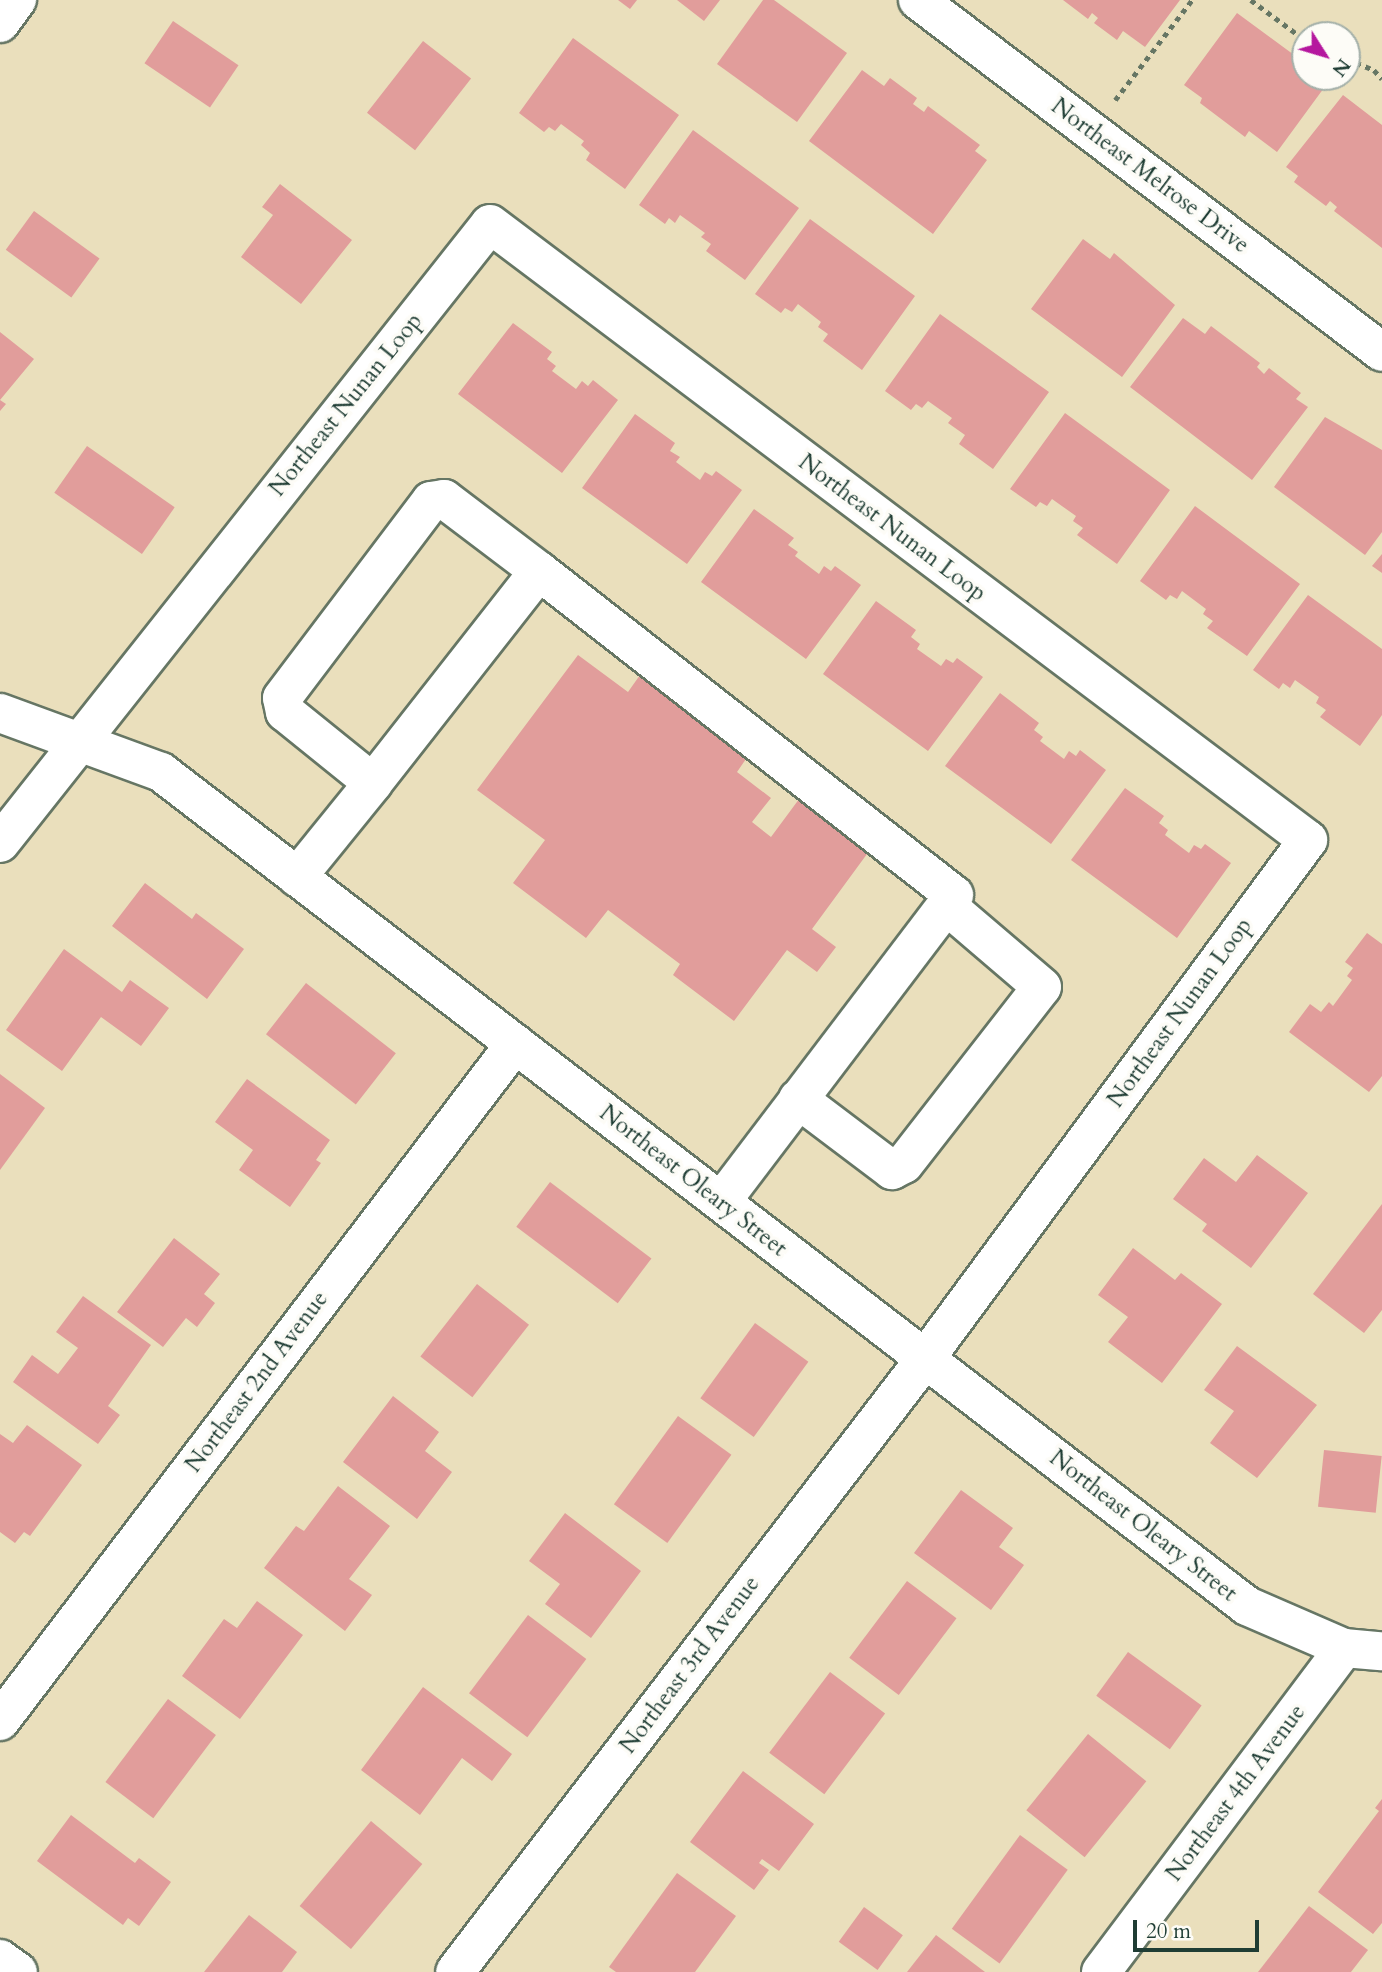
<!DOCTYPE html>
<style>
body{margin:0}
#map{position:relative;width:1382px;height:1972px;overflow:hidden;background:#eadfbc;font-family:Cardo,serif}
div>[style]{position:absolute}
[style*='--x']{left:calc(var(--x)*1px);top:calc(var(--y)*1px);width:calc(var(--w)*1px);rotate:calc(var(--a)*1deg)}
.building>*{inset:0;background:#e19d9b;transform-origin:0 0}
.path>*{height:4.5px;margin-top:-2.25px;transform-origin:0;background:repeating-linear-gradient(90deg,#667664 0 5px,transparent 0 10px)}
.roads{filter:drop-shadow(2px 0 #667664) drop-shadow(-2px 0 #667664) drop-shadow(0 2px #667664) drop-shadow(0 -2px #667664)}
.minor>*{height:38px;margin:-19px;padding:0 19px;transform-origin:19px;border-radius:19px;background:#fff}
span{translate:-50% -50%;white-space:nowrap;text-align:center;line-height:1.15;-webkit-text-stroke:7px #fdfcf7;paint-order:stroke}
.street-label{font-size:23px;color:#1f3d34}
.north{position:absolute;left:1291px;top:21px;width:70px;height:70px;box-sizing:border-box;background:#fdfcf7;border:2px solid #a4b0a9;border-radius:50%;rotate:127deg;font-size:19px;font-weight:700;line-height:28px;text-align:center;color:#1f3d34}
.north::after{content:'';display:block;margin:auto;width:24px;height:32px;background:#b5179e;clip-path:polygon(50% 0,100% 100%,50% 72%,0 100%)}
.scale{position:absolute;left:1133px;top:1920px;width:126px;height:32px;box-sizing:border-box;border:4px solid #1f3d34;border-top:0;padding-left:9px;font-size:21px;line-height:24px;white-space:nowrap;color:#1f3d34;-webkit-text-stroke:5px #fdfcf7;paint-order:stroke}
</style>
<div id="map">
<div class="building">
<div style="clip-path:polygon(618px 0,637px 0,630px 9px)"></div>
<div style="clip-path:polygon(677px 0,720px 0,704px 21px)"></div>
<div style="clip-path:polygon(763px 0,774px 0,847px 53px,797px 122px,717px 64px)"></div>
<div style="clip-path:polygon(1063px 0,1180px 0,1145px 47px,1123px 31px,1117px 40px,1094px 23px,1098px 18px,1092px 13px,1088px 19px)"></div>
<div style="clip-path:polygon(1237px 13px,1305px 63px,1305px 77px,1329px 81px,1277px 152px,1249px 131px,1245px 137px,1200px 103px,1202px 98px,1184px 85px)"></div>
<div style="left:173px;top:21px;width:79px;height:51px;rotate:34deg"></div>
<div style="clip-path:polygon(573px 38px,679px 115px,625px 189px,586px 160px,590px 153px,581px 145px,584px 141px,561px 124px,555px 131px,549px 127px,544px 132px,519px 113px)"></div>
<div style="left:423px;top:41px;width:61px;height:91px;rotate:38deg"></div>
<div style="clip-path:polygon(862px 70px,884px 86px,890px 78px,917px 98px,913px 104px,924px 112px,928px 106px,980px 145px,975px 151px,987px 160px,933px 234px,809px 141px)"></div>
<div style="clip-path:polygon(1343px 95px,1382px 125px,1382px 248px,1334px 211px,1337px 207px,1330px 201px,1326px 206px,1294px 182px,1298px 176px,1286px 167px)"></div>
<div style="clip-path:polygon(693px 130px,799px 208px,745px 280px,706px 251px,711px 244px,701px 237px,705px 233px,680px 215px,675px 223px,669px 218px,665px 224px,639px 205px)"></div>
<div style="clip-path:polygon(280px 184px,352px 240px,301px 304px,241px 257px,273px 215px,262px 207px)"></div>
<div style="left:34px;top:211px;width:81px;height:48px;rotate:36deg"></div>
<div style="clip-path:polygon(810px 219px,915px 296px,862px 370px,823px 341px,828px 334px,818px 327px,821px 322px,798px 304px,792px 312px,785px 308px,781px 313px,755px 294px)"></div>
<div style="clip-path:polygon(1083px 239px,1110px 259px,1114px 253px,1175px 305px,1122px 377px,1031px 309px)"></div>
<div style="clip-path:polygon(940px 314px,1049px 392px,993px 469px,959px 444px,965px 435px,948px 423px,952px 418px,928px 401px,922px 408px,916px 404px,911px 410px,885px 391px)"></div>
<div style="clip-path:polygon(1183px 318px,1205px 334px,1211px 326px,1260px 363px,1257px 367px,1264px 374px,1269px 368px,1301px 393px,1296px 399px,1308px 407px,1252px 480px,1130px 387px)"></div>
<div style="clip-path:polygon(513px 323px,552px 352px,547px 359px,556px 366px,552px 371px,576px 389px,582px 381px,588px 386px,593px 380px,618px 400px,562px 473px,458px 394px)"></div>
<div style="clip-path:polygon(0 332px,34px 359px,0 400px,6px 404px,0 411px)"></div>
<div style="clip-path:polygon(1065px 413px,1170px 490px,1117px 564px,1077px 535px,1083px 528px,1073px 521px,1076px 516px,1052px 499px,1047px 506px,1040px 502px,1036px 507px,1010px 489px)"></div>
<div style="clip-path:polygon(635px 414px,675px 443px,670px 451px,680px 457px,676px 462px,700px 480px,705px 472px,712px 476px,716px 471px,742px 490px,687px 564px,582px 488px)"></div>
<div style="clip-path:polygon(1325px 417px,1382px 450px,1382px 532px,1365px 555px,1274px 487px)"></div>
<div style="left:87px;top:446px;width:107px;height:57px;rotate:35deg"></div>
<div style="clip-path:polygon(1195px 506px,1300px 584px,1247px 656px,1207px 628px,1213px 621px,1203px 614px,1206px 609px,1182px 591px,1177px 599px,1170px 595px,1166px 600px,1140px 581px)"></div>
<div style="clip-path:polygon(754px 509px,794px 538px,788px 545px,798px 552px,795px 556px,819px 574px,824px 566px,831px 571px,835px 566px,861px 585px,806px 659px,701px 582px)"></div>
<div style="clip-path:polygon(1382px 554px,1382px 573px,1372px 566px)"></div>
<div style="clip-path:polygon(1308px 595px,1382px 649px,1382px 715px,1360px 746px,1320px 717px,1326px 710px,1316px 703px,1319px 697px,1295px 680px,1290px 688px,1283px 683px,1279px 689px,1253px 670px)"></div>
<div style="clip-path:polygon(876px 601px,916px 630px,911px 637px,920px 644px,917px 649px,941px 666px,946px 659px,953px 663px,957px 658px,983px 677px,928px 751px,823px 674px)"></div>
<div style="clip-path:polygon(578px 655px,628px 692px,640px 675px,748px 756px,737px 772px,771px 798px,752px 822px,771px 837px,808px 787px,878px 839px,812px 929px,836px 947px,817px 972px,787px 950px,734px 1021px,673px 975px,680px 964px,608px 910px,586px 938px,513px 883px,545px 840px,477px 790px)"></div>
<div style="clip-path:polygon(1000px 693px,1039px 723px,1034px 730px,1043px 737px,1040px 741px,1064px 759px,1069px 751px,1076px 756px,1080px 750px,1106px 770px,1051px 844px,945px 766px)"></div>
<div style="clip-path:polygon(1125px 788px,1164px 816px,1159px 823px,1168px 830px,1165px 835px,1189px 853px,1194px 845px,1201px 849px,1205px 844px,1231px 863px,1177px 938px,1071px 860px)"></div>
<div style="clip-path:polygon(145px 883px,192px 919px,196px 913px,244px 949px,207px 999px,112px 926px)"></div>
<div style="clip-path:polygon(1367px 933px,1382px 944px,1382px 1076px,1369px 1092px,1289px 1032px,1310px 1004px,1321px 1012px,1329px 1002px,1333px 1006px,1352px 980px,1347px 976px,1353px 968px,1345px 962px)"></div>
<div style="clip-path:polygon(64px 949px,122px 992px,130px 980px,169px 1008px,141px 1046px,101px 1017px,62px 1071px,6px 1030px)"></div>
<div style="left:306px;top:983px;width:114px;height:65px;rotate:38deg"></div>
<div style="clip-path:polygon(0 1074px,45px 1108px,0 1170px)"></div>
<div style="clip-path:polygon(247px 1079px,330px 1140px,316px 1160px,321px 1163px,290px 1207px,239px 1170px,253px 1150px,215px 1122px)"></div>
<div style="clip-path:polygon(1257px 1155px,1308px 1193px,1251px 1268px,1202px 1231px,1207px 1224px,1173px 1199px,1204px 1158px,1236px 1182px)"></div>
<div style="left:550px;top:1182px;width:127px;height:56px;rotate:37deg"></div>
<div style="clip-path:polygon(1382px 1204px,1382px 1310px,1364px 1333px,1313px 1294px)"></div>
<div style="clip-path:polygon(174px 1238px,220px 1274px,204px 1294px,215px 1303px,197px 1327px,186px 1318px,163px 1347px,117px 1312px)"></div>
<div style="clip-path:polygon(1133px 1248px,1175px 1280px,1181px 1273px,1222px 1304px,1162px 1383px,1108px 1342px,1128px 1317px,1098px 1295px)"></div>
<div style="left:477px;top:1284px;width:66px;height:92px;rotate:38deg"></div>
<div style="clip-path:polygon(83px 1296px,151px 1345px,108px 1406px,120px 1415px,98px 1444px,13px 1382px,32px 1355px,58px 1374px,78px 1348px,56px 1332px)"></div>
<div style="left:755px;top:1323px;width:66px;height:93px;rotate:36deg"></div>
<div style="clip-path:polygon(1237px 1346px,1317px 1405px,1257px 1478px,1210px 1443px,1234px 1411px,1204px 1390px)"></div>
<div style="clip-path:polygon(393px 1396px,439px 1432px,425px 1451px,452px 1472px,417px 1519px,343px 1462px)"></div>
<div style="left:678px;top:1416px;width:66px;height:109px;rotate:36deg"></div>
<div style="clip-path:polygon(27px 1425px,82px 1465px,30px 1536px,24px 1532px,15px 1543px,0 1532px,0 1434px,13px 1443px)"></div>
<div style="left:1324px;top:1450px;width:58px;height:57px;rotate:6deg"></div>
<div style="clip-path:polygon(338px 1486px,390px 1526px,349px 1579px,372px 1595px,345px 1631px,264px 1568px,296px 1526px,304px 1531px)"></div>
<div style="clip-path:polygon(961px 1490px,1013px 1528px,999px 1547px,1024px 1565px,991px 1610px,914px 1553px)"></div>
<div style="clip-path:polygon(565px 1513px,641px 1571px,591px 1638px,545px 1604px,560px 1584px,529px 1561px)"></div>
<div style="left:907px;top:1581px;width:62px;height:96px;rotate:37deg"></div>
<div style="clip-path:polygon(257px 1601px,303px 1635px,240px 1719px,182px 1676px,224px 1619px,237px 1628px)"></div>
<div style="left:528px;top:1615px;width:73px;height:98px;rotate:37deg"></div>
<div style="left:1128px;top:1652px;width:91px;height:54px;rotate:36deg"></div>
<div style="left:830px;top:1672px;width:69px;height:101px;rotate:37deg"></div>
<div style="clip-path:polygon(423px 1687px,512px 1754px,492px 1781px,462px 1758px,420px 1815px,361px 1770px)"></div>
<div style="left:168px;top:1699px;width:60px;height:104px;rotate:37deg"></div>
<div style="left:1088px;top:1734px;width:75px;height:98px;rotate:39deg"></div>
<div style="clip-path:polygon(743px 1771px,814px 1824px,779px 1871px,762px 1859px,759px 1863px,769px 1870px,754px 1890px,690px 1842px)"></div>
<div style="clip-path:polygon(1382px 1799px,1382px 1923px,1373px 1934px,1318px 1892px,1379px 1811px,1375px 1808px)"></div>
<div style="clip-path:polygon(71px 1815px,135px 1863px,139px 1858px,171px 1882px,139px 1926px,128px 1918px,123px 1925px,37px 1861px)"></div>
<div style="left:371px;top:1821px;width:67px;height:111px;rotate:40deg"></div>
<div style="left:1020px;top:1835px;width:59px;height:116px;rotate:36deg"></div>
<div style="clip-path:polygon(677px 1873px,736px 1916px,695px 1972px,616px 1972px,609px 1967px)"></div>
<div style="clip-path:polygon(1309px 1906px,1368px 1950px,1351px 1972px,1258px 1972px)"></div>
<div style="left:864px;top:1907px;width:48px;height:43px;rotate:36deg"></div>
<div style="clip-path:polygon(249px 1915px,297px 1952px,282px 1972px,204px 1972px)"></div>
<div style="clip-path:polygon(936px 1935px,985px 1972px,907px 1972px)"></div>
</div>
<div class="path">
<div style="--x:1251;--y:0;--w:67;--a:36.5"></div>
<div style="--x:1347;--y:59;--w:29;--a:22"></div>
<div style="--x:1374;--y:70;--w:12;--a:48"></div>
<div style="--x:1115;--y:100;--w:126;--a:-52.4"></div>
</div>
<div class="roads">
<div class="minor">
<div style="--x:918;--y:0;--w:582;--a:37.18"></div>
<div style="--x:0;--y:23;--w:29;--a:-54"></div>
<div style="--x:539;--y:571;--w:269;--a:128.1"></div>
<div style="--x:373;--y:783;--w:113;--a:-141.1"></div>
<div style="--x:285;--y:712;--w:14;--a:-102"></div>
<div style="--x:282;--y:698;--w:247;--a:-52.9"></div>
<div style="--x:431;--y:501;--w:13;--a:-9"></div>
<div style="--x:444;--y:499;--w:119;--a:37.2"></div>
<div style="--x:539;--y:571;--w:526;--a:37.98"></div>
<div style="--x:954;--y:895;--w:385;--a:127.2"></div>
<div style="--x:0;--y:713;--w:171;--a:20.1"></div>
<div style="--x:161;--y:772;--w:1369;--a:37.52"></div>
<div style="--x:1247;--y:1606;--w:106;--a:23.4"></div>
<div style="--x:1344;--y:1648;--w:38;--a:5"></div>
<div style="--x:0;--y:843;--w:789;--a:-51.63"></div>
<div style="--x:490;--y:224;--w:1024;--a:36.98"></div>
<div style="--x:1308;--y:840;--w:645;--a:126.43"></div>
<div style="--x:925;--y:1359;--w:772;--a:127.48"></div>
<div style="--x:297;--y:877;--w:121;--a:-51"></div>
<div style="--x:798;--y:1099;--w:118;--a:37.1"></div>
<div style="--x:892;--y:1170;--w:13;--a:-27"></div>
<div style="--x:904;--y:1164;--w:224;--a:-52.1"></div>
<div style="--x:1042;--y:987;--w:126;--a:-139.5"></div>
<div style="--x:0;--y:1721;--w:851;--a:-52.74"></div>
<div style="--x:0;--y:1959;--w:22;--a:36"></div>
<div style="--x:1101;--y:1972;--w:405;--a:-53.1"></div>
</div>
</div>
<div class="street-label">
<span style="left:1150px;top:176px;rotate:37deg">Northeast Melrose Drive</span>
<span style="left:346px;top:405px;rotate:-51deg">Northeast Nunan Loop</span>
<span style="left:892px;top:528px;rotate:37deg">Northeast Nunan Loop</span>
<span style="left:1180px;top:1013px;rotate:-54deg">Northeast Nunan Loop</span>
<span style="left:693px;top:1181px;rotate:38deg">Northeast Oleary Street</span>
<span style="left:257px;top:1382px;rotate:-53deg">Northeast 2nd Avenue</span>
<span style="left:1143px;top:1526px;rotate:38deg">Northeast Oleary Street</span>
<span style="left:690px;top:1665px;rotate:-53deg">Northeast 3rd Avenue</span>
<span style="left:1236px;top:1793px;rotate:-53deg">Northeast 4th Avenue</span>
</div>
<div class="north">N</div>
<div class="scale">20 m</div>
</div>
